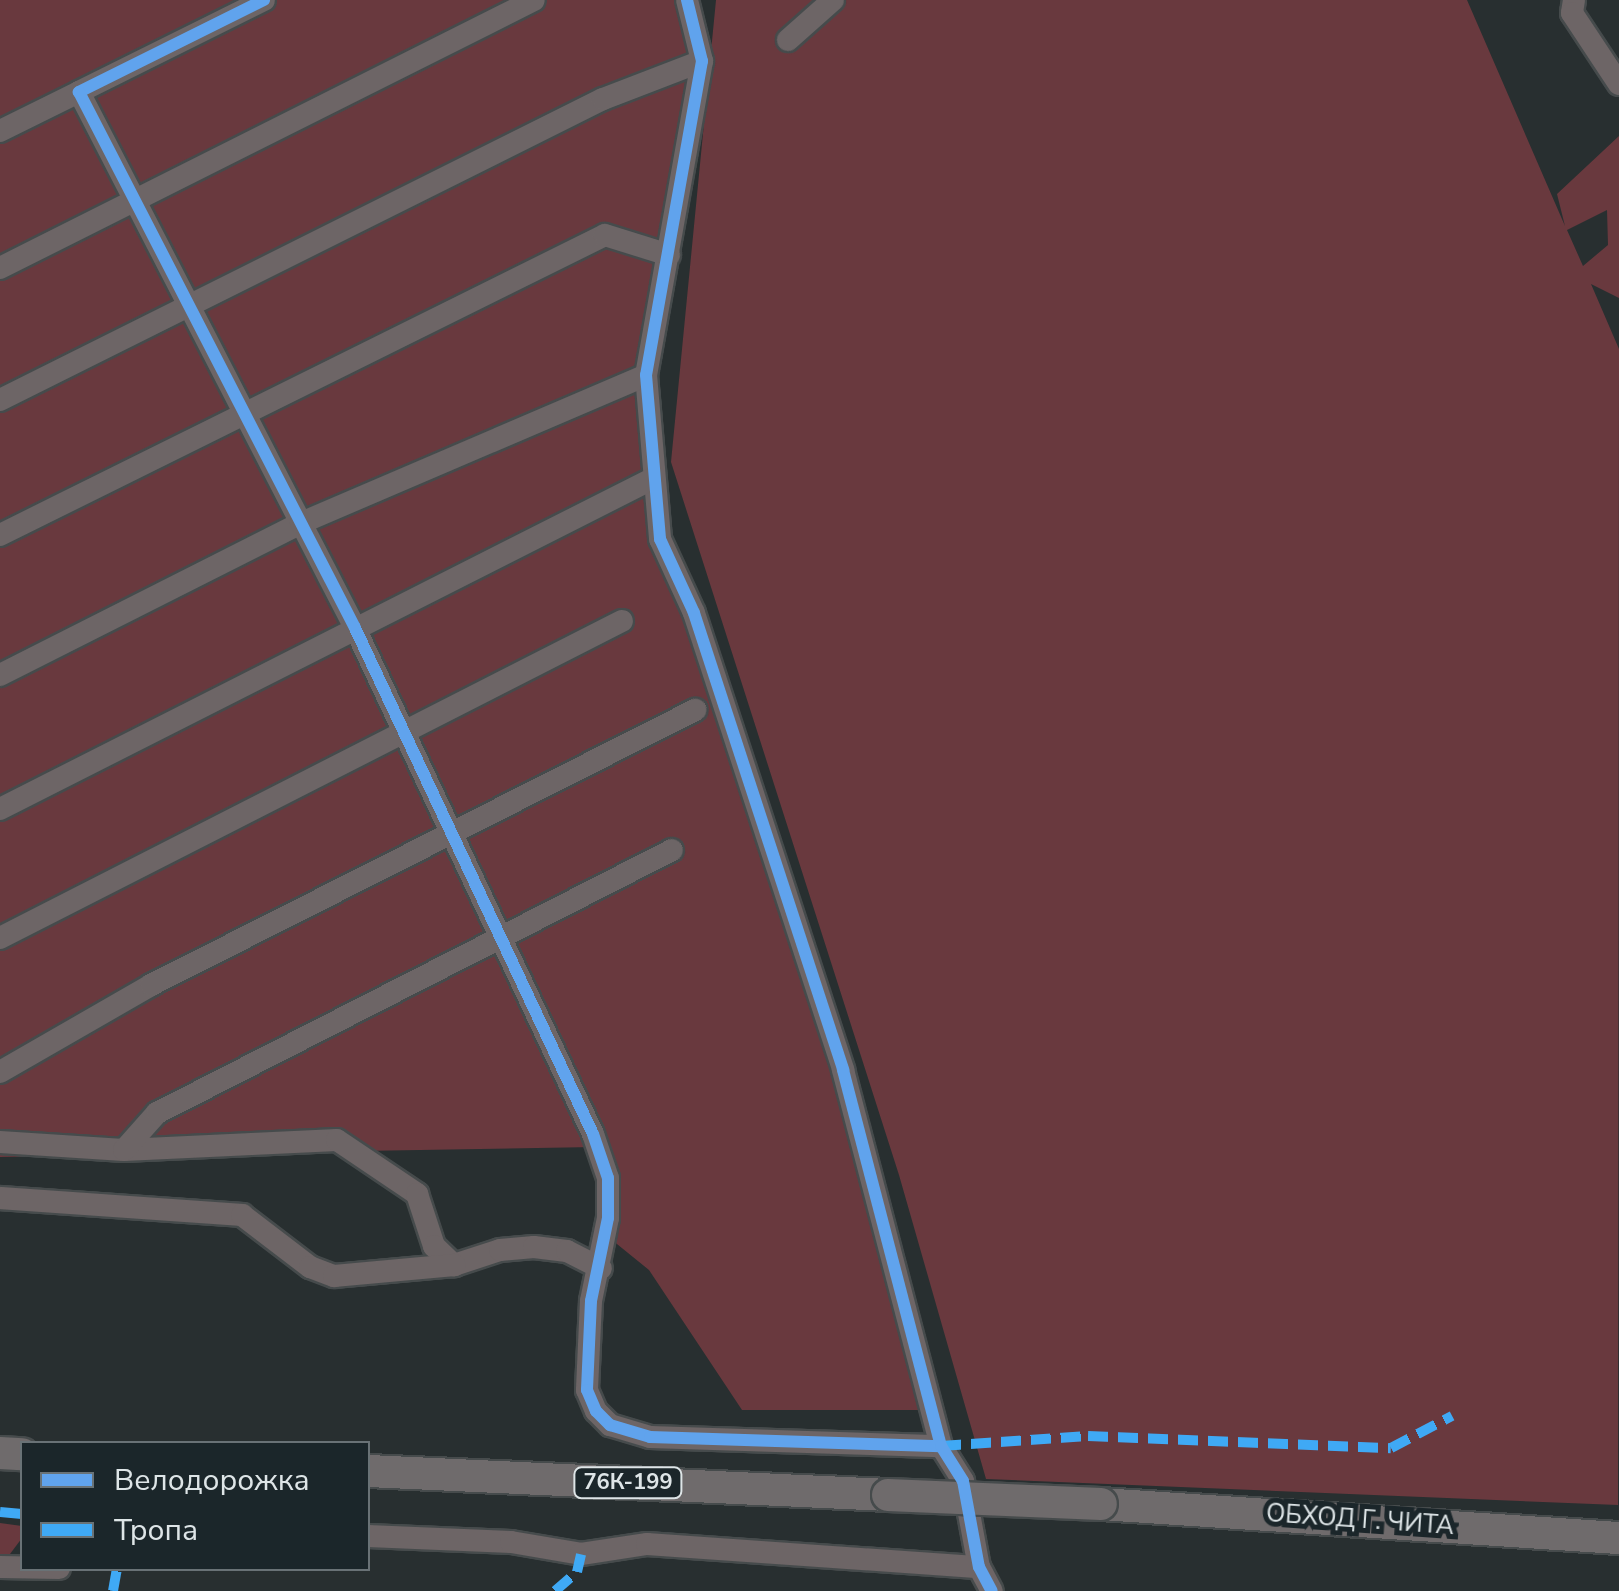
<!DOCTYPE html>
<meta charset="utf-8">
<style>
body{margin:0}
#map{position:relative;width:1619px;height:1591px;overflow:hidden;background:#282f30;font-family:"Nunito Sans",sans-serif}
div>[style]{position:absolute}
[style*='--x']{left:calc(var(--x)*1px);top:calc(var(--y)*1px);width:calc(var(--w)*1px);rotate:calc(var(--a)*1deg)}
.green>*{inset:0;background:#69393e}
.roads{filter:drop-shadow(2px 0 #464b4c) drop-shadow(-2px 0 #464b4c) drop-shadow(0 2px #464b4c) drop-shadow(0 -2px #464b4c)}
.minor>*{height:22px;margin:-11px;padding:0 11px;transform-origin:11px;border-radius:11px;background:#6d6566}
.highway>*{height:32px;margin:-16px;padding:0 16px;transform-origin:16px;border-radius:16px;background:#6f6b6c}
.bridges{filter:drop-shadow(2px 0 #464b4c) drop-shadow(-2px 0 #464b4c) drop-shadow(0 2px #464b4c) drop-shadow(0 -2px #464b4c)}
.highway-bridge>*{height:32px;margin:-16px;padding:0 16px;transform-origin:16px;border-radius:16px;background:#6f6b6c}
.quiet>*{height:10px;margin-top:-5px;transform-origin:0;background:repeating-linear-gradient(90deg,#3fa9f5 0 20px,transparent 0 30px)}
.cycleway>*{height:12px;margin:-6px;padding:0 6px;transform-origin:6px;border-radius:6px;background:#60a3ed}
span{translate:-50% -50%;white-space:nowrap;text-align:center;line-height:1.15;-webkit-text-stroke:10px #1b262a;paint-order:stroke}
.shield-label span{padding:2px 8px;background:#1b262a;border:2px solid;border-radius:8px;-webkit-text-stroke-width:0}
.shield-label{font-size:22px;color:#dee5e7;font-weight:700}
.street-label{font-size:25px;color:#dee5e7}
.legend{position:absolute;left:20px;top:1441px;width:350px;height:130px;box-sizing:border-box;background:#1b262a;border:2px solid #697276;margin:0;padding:12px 18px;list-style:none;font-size:30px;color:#dee5e7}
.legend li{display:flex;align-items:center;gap:20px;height:50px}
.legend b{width:50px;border:2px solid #697276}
</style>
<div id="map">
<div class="green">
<div style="clip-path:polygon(0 0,677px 0,695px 60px,641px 449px,828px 1056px,921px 1410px,742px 1410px,649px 1270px,612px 1240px,595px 1147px,0 1157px)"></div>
<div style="clip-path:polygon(evenodd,716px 0,1467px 0,1565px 226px,1557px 194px,1619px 136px,1619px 298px,1591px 284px,1619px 349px,1618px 1505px,986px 1479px,899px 1175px,671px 462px,716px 0,1607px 210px,1608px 245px,1583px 266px,1567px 230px,1607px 210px)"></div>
<div style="clip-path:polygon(0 1523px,22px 1526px,22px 1538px,7px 1558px,0 1554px)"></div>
</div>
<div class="roads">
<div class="minor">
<div style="--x:264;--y:0;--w:207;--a:153.6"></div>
<div style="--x:79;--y:92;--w:603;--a:62.75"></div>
<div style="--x:355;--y:628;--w:559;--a:64.81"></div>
<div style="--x:593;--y:1134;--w:46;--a:71.2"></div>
<div style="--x:608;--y:1178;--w:40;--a:90"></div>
<div style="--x:608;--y:1218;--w:85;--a:101.6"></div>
<div style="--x:591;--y:1301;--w:89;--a:92.6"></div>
<div style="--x:587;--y:1390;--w:23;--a:67"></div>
<div style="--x:596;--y:1411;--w:20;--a:45"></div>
<div style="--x:610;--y:1425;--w:42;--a:16.7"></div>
<div style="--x:650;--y:1437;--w:291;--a:1.8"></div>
<div style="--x:687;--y:0;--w:63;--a:76.2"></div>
<div style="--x:702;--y:61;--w:319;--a:100.1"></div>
<div style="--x:646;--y:375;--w:165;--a:85.1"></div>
<div style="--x:660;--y:539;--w:81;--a:65.3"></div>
<div style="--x:694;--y:613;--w:481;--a:71.9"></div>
<div style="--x:843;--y:1070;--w:389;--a:75.4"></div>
<div style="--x:941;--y:1446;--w:41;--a:57.8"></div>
<div style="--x:963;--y:1481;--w:87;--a:79.5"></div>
<div style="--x:979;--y:1567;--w:27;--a:62"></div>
<div style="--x:1574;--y:0;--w:13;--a:99"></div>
<div style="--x:1572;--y:13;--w:85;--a:56.5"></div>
<div style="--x:788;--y:40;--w:60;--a:-41.6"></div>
<div style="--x:0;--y:131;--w:88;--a:-26.3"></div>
<div style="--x:0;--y:268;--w:597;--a:-26.65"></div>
<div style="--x:0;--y:400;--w:674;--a:-26.53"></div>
<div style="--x:603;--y:99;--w:106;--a:-21"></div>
<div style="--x:0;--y:535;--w:675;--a:-26.38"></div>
<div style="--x:605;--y:235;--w:67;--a:17.4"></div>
<div style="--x:0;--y:675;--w:337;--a:-26.8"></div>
<div style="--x:301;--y:523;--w:375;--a:-23.2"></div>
<div style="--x:0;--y:809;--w:729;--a:-26.85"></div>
<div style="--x:0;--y:938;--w:698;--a:-27.01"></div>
<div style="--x:0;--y:1072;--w:174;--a:-29.9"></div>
<div style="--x:151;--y:985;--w:610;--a:-26.82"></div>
<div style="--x:0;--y:1142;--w:124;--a:3.7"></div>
<div style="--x:124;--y:1150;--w:213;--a:-2.7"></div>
<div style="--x:337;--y:1140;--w:97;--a:34"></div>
<div style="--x:417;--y:1194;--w:55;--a:71.9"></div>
<div style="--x:434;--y:1246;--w:28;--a:44"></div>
<div style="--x:454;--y:1265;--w:48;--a:-18.1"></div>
<div style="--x:500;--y:1250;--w:34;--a:-5"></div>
<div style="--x:534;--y:1247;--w:33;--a:7"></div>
<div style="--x:567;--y:1251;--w:38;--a:27"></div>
<div style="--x:124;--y:1150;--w:50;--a:-48.3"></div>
<div style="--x:157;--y:1113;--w:578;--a:-27.05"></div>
<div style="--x:0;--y:1198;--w:243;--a:4"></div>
<div style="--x:242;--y:1215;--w:86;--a:37.4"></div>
<div style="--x:310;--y:1267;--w:26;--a:21"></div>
<div style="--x:334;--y:1276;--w:121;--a:-5.2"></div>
<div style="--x:368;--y:1536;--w:143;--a:2.4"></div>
<div style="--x:511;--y:1542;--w:71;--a:9.7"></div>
<div style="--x:581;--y:1554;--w:67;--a:-8.6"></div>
<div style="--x:647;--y:1544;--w:333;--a:4"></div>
<div style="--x:0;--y:1567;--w:59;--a:1"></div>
</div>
<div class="highway">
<div style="--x:0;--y:1453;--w:22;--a:3"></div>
<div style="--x:368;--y:1471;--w:521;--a:2.64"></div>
<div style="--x:1101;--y:1504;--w:519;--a:3.76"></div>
</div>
</div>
<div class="bridges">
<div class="highway-bridge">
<div style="--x:888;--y:1495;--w:213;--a:2.4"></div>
</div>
</div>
<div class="quiet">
<div style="--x:941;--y:1446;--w:147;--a:-3.9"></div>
<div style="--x:1088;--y:1436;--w:303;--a:2.3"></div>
<div style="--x:1391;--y:1448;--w:69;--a:-27.7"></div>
<div style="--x:0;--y:1512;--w:22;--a:5"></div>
<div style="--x:113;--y:1591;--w:23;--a:-80"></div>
<div style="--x:555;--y:1591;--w:29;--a:-41"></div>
<div style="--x:577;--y:1572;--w:18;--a:-77"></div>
</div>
<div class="cycleway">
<div style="--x:264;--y:0;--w:207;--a:153.6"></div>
<div style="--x:79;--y:92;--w:603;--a:62.75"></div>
<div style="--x:355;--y:628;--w:559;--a:64.81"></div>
<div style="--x:593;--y:1134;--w:46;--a:71.2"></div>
<div style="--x:608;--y:1178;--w:40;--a:90"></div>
<div style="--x:608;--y:1218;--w:85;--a:101.6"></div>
<div style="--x:591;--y:1301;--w:89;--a:92.6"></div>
<div style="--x:587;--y:1390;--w:23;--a:67"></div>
<div style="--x:596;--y:1411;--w:20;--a:45"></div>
<div style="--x:610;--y:1425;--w:42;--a:16.7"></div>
<div style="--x:650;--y:1437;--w:291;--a:1.8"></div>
<div style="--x:687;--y:0;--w:63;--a:76.2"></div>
<div style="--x:702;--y:61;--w:319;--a:100.1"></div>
<div style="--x:646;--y:375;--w:165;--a:85.1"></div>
<div style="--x:660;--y:539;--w:81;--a:65.3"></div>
<div style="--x:694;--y:613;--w:481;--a:71.9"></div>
<div style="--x:843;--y:1070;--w:389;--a:75.4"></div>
<div style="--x:941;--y:1446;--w:41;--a:57.8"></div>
<div style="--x:963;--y:1481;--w:87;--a:79.5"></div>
<div style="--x:979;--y:1567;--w:27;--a:62"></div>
</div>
<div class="shield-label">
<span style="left:628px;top:1483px">76К-199</span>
</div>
<div class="street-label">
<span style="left:1360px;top:1520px;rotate:4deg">ОБХОД Г. ЧИТА</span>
</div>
<ul class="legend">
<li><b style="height:12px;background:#60a3ed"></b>Велодорожка</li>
<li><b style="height:12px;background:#3fa9f5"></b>Тропа</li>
</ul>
</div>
